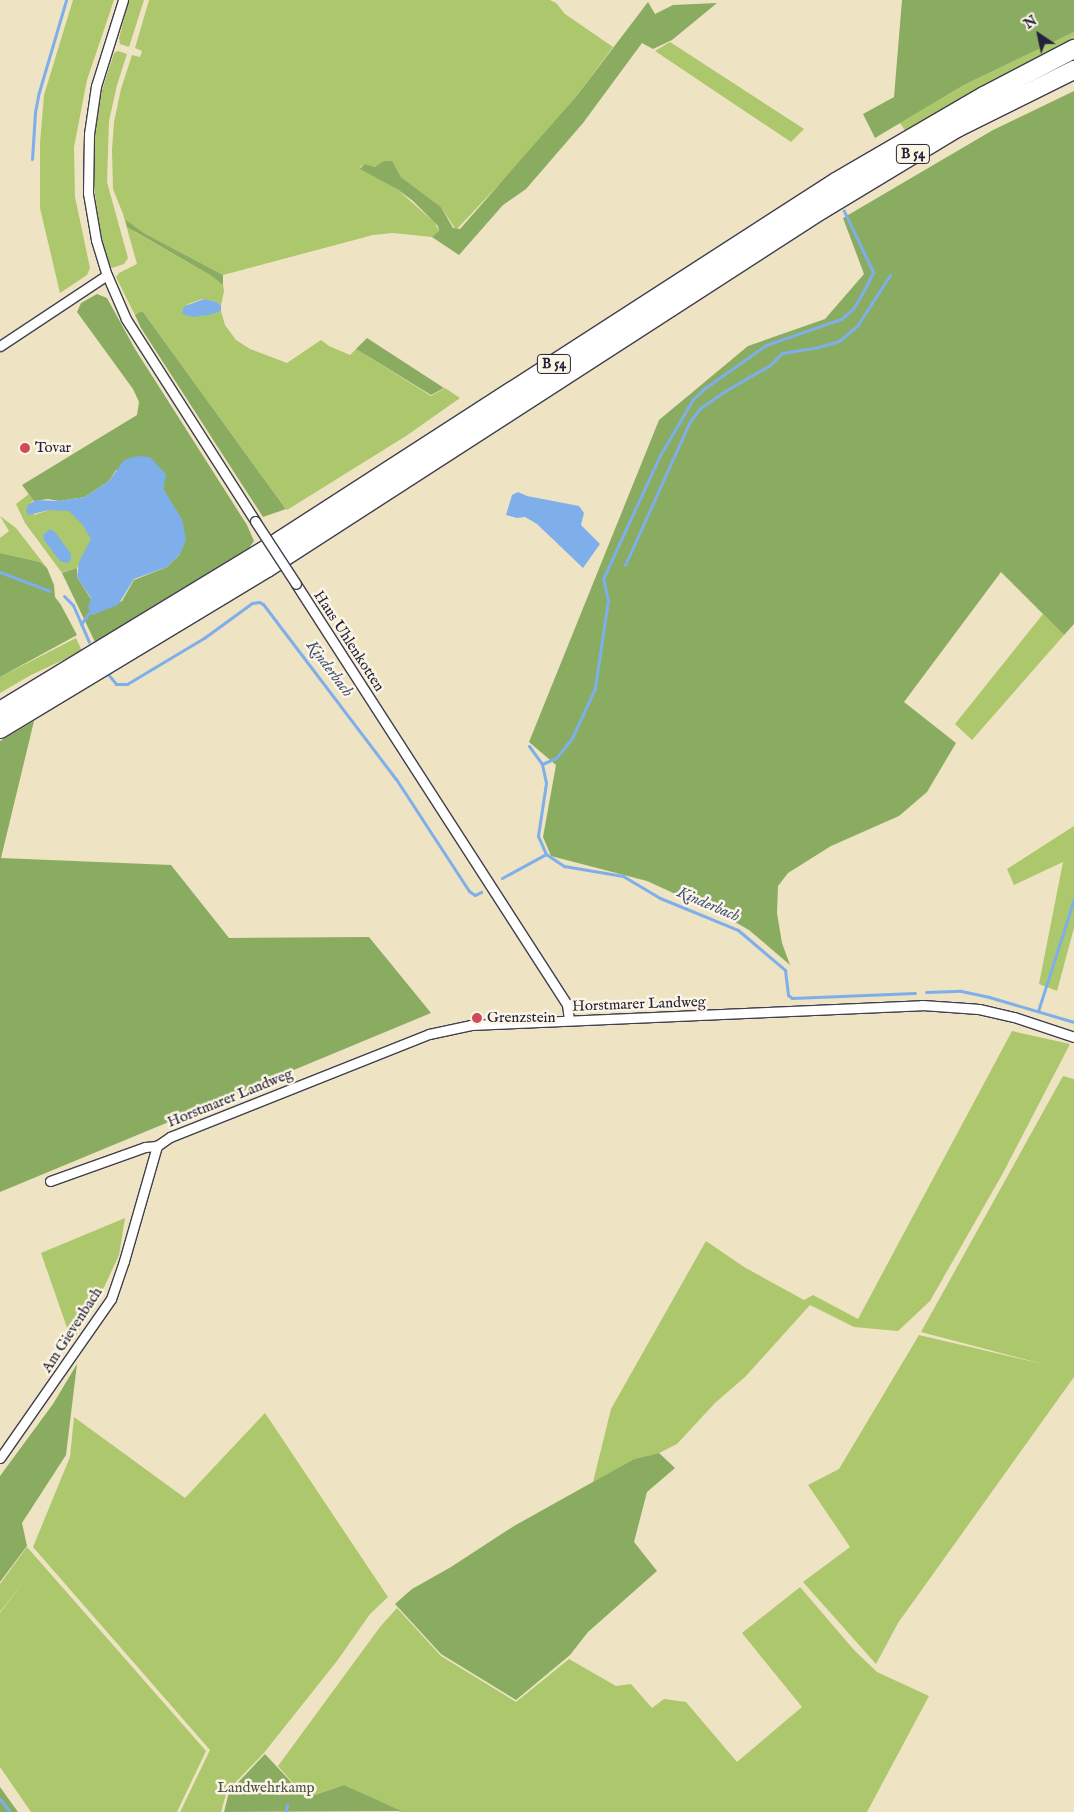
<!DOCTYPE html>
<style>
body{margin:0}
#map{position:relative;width:1074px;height:1812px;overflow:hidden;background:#eee3c3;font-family:"IM FELL English",serif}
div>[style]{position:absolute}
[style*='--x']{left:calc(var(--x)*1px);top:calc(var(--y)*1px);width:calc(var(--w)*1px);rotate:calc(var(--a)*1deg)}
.green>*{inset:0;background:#adc76d}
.forest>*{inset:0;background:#8aac60}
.water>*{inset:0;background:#7eafea}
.stream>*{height:3px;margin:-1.5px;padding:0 1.5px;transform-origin:1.5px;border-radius:1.5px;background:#7eafea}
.roads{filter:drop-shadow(1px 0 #413f4f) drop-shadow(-1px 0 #413f4f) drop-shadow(0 1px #413f4f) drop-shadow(0 -1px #413f4f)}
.street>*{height:9px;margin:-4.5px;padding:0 4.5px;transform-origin:4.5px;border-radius:4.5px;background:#fff}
.highway>*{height:18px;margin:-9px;padding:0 9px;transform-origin:9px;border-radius:9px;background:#fff}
.bridges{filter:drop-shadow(1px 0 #413f4f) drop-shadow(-1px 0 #413f4f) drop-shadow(0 1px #413f4f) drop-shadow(0 -1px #413f4f)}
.street-bridge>*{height:9px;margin:-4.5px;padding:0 4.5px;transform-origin:4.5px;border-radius:4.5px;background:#fff}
.dots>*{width:14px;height:14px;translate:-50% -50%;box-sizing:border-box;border:2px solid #fcf5e5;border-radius:50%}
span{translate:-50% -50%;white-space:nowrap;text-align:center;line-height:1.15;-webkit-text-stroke:5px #fcf5e5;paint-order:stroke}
.shield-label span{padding:1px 4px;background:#fcf5e5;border:1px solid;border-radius:4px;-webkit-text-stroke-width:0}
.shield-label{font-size:14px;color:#22223b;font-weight:700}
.poi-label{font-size:15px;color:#22223b}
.left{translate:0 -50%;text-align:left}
.street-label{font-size:15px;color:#22223b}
.park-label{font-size:15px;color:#4c544a}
.water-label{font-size:16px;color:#425378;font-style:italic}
.north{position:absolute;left:1014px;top:10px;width:50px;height:50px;-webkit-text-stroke:4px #fcf5e5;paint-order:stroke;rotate:326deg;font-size:14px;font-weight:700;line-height:20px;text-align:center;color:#22223b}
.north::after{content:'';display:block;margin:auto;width:18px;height:22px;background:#22223b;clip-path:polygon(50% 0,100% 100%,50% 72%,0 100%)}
</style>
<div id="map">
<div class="green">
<div style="clip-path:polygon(73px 0,114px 0,87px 80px,74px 147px,75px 197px,90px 268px,87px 275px,60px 293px,40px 208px,40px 143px,44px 95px)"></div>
<div style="clip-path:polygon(129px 0,144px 0,129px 47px,120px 44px,119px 38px)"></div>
<div style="clip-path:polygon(149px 0,550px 0,556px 3px,565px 14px,613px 47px,575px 98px,539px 142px,456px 230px,441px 207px,401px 177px,394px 165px,371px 167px,364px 164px,360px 167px,397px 189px,435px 223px,439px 231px,436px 234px,432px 237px,393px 233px,373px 235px,223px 275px,144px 233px,126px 220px,135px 232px,210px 275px,223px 285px,224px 291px,221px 306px,217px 302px,202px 299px,188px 304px,181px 312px,200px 316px,221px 311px,225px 325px,236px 340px,250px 349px,287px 363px,321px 340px,329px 346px,350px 355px,356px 349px,431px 396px,445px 388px,460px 398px,406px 436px,287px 510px,143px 312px,135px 315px,116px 277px,119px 273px,137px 264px,123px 214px,113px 189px,112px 150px,114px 122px,121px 89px,132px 55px,140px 57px,142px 51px,135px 48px)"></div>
<div style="clip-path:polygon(1074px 32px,1074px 42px,906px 132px,900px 123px,964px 85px)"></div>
<div style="clip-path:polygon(670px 42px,804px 129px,791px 142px,655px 51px)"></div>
<div style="clip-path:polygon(118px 51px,127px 54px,117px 85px,109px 121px,107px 182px,128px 258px,124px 264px,112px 268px,109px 266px,99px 227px,92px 170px,93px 143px,102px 90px,114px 53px)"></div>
<div style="clip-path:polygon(29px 494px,34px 501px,31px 502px,34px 515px,49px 510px,59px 501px,102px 541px,77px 568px,62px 573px,25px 523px,16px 504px)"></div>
<div style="clip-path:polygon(0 516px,16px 528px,47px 568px,40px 562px,0 553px,0 538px,9px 531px)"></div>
<div style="clip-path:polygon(1043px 614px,1064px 635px,972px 740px,955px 724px)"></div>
<div style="clip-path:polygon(76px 638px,82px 651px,31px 675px,0 693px,0 677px)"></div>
<div style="clip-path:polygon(1074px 826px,1074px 928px,1057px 991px,1039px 984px,1063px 862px,1014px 885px,1007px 869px)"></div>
<div style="clip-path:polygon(1012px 1031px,1070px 1044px,1003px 1173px,930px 1301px,898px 1331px,854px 1327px,810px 1305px,745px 1377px,715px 1403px,677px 1444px,659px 1453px,634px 1459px,593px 1482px,611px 1409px,706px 1241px,744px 1267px,804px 1300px,813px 1295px,858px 1319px)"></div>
<div style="clip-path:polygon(1063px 1076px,1074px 1079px,1074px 1377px,898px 1623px,876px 1664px,803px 1582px,850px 1547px,808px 1485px,839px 1469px,919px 1335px,1047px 1365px,921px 1332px)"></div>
<div style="clip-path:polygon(125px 1218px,119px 1255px,99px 1298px,72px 1342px,41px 1253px)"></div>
<div style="clip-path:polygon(265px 1413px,388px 1597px,370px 1614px,337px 1661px,263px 1754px,227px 1791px,221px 1812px,180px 1812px,210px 1750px,33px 1547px,70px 1457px,74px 1417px,185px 1498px)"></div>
<div style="clip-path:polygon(27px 1547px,206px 1751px,177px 1812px,31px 1812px,0 1767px,0 1613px,24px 1581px,0 1612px,0 1584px)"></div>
<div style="clip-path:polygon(800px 1587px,854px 1650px,877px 1672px,929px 1696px,867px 1812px,400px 1812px,344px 1785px,306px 1798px,278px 1766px,380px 1627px,397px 1608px,441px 1656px,516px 1702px,569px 1659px,616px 1686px,631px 1684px,652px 1708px,664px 1699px,686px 1702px,737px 1762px,802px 1707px,742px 1633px)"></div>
</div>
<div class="forest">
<div style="clip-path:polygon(902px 0,1074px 0,1074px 32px,964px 85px,875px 138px,863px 114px,894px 97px)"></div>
<div style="clip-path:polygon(648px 2px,655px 14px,673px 5px,717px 3px,672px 40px,653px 49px,642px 43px,583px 123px,526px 189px,503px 205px,459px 255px,432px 237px,439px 231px,438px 226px,413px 201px,397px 189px,360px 169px,364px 164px,375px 167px,384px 161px,392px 161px,401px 177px,441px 207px,453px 228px,460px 229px,575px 98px)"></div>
<div style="clip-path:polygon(1074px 91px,1074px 624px,1064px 635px,1001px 572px,904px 702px,956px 743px,927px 792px,899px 816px,831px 846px,788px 873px,778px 886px,777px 913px,782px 943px,790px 965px,749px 930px,728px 918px,647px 881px,551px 856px,543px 837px,556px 765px,529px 742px,659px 420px,748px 346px,825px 319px,864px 274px,843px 218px,993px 130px)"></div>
<div style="clip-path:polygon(126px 220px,144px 233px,223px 275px,223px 285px,210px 275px,127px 227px)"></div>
<div style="clip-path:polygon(97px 294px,107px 298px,135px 349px,247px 525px,254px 541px,249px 548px,95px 642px,62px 573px,77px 568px,77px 577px,91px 599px,92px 615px,122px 601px,134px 580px,167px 567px,180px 554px,167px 496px,163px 489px,165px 475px,163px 471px,116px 470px,109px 481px,85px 497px,59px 501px,48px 499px,34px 501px,22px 485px,137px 415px,139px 402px,133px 389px,77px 312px,81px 303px)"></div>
<div style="clip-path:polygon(140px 312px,143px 312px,286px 509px,263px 517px,141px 328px,135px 315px)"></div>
<div style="clip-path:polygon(367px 338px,444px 388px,431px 395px,356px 349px)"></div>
<div style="clip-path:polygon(0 553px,40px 562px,47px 568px,54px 585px,55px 597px,61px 605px,77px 635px,0 677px)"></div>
<div style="clip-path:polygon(34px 721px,1px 858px,171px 865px,229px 938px,369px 937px,431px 1013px,0 1192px,0 741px)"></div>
<div style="clip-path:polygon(77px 1364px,66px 1455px,22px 1523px,27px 1546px,0 1582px,0 1476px,53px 1404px)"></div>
<div style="clip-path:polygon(659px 1453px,675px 1468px,647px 1492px,634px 1542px,657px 1571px,588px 1632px,570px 1655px,516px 1700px,441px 1654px,395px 1604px,412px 1589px,451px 1567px,514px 1526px,634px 1459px)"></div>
<div style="clip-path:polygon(265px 1754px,306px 1798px,344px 1785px,401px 1811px,224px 1812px,229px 1792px)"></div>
<div style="clip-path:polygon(0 1787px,18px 1812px,0 1812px)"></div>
</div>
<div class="water">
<div style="clip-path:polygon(204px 299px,217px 302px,221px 306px,221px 311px,209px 315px,192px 317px,181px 313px,185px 306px)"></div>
<div style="clip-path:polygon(137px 456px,150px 457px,163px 471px,166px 475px,163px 489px,182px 519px,186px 540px,180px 554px,167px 567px,134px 579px,118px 605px,92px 615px,88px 608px,91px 598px,77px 577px,79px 562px,91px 539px,82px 524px,69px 511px,49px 510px,29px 515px,26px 512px,28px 505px,36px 500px,59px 501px,85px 497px,109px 481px,124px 460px)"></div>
<div style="clip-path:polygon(518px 492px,527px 496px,579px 506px,584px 513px,581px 525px,600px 544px,583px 568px,537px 524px,525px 517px,517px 518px,506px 515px,512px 495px)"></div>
<div style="clip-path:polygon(50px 529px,55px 532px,71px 554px,71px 560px,67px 563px,60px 561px,44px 540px,43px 535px)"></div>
</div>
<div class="stream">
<div style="--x:32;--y:159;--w:47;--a:-86.3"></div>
<div style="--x:35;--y:112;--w:20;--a:-79"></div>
<div style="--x:39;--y:92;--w:96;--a:-73.6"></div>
<div style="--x:625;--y:565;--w:158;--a:-65.7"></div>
<div style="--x:690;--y:421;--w:16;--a:-52"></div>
<div style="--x:700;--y:408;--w:30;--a:-34"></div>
<div style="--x:725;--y:391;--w:52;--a:-30"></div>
<div style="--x:770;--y:365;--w:17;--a:-45"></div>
<div style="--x:782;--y:353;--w:36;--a:-9"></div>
<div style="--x:818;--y:347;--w:22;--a:-16"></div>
<div style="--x:839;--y:341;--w:23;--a:-40"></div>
<div style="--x:857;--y:326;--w:61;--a:-57.1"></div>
<div style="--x:0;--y:572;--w:53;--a:20.8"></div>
<div style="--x:64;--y:596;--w:13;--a:45"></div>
<div style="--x:73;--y:605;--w:40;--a:66.6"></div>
<div style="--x:81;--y:624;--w:14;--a:-54"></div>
<div style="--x:108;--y:674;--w:13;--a:51"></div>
<div style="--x:116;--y:684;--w:11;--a:0"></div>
<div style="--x:127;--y:684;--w:90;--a:-30.9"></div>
<div style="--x:204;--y:638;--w:59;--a:-36.1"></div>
<div style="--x:252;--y:603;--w:7;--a:-8"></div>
<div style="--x:259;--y:602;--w:4;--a:27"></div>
<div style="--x:263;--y:604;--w:220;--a:52.8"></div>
<div style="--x:396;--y:779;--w:134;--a:56.9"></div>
<div style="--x:469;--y:891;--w:7;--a:34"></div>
<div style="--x:475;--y:895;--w:7;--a:-27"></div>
<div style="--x:529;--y:746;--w:22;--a:54"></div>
<div style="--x:542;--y:764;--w:19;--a:78"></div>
<div style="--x:546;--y:783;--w:54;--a:98.6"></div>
<div style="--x:538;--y:836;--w:20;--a:66"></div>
<div style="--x:542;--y:764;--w:15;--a:-23"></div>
<div style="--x:556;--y:758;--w:26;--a:-51"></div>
<div style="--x:572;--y:738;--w:55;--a:-65.3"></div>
<div style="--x:595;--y:688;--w:89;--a:-81.6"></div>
<div style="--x:608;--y:600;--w:22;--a:-103"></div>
<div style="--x:603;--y:579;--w:134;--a:-65.3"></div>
<div style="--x:659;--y:457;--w:67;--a:-59.6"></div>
<div style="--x:693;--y:399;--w:16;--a:-43"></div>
<div style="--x:705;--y:388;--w:75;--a:-35.2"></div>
<div style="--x:766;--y:345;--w:79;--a:-19.1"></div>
<div style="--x:841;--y:319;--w:16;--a:-40"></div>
<div style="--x:853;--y:309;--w:17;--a:-59"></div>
<div style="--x:862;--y:294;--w:25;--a:-63"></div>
<div style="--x:873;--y:272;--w:68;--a:-115.4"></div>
<div style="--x:502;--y:878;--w:50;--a:-28.6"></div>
<div style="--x:546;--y:854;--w:22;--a:34"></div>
<div style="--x:564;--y:866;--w:60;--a:9.6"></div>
<div style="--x:623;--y:876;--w:43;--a:30.7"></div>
<div style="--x:660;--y:898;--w:84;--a:22.3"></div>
<div style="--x:738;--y:930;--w:62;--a:40.4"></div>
<div style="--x:785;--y:970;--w:25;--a:83"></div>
<div style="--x:788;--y:995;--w:5;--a:37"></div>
<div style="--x:792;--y:998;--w:123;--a:-2.3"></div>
<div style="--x:926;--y:992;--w:35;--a:-2"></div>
<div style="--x:961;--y:991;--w:29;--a:12"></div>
<div style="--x:989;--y:997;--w:89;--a:16.4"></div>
<div style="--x:1038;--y:1011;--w:118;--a:-72.2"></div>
<div style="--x:0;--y:1799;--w:16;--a:52"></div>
<div style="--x:286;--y:1812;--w:7;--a:-82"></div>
</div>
<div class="roads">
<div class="street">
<div style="--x:123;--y:0;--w:90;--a:107.4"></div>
<div style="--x:96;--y:86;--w:49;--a:98.3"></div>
<div style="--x:89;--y:134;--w:59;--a:91"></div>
<div style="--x:88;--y:193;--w:48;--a:80.3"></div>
<div style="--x:96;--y:240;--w:37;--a:73"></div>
<div style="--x:107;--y:275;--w:48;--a:66.6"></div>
<div style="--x:126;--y:319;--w:240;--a:57.4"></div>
<div style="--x:0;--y:346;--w:128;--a:-33.6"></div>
<div style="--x:296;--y:584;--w:500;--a:57.2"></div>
<div style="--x:567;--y:1004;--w:16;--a:83"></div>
<div style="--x:50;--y:1181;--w:101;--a:-19.7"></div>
<div style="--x:145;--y:1147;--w:12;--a:-5"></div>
<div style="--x:157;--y:1146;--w:16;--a:-35"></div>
<div style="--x:170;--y:1137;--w:279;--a:-21.7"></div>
<div style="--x:429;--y:1034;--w:43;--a:-12.1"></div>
<div style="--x:471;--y:1025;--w:451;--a:-2.5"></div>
<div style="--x:922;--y:1005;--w:57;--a:4"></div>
<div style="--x:979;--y:1009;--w:36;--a:13"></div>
<div style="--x:1014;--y:1017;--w:63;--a:18.4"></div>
<div style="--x:0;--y:1458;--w:194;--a:-55.1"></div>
<div style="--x:111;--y:1299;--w:40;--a:-71.1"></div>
<div style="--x:124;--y:1261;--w:120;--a:-74"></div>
</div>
<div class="highway">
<div style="--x:0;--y:711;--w:329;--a:-31.3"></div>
<div style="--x:281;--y:540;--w:660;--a:-32.82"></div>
<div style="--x:836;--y:182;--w:171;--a:-30.2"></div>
<div style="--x:984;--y:96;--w:102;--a:-27.6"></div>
<div style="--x:0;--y:729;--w:312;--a:-31.1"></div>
<div style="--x:267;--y:568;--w:660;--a:-32.87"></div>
<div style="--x:821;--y:210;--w:159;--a:-31.1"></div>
<div style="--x:957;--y:128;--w:131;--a:-26.4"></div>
</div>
</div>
<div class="bridges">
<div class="street-bridge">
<div style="--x:255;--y:521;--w:75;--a:56.9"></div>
</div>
</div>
<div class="dots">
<div style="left:25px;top:448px;background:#d1495b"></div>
<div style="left:477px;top:1018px;background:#d1495b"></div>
</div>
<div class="shield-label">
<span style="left:913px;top:154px">B 54</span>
<span style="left:554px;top:364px">B 54</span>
</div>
<div class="poi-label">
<span class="left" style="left:35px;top:448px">Tovar</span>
<span class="left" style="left:487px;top:1018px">Grenzstein</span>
</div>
<div class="street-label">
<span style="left:349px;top:641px;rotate:57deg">Haus Uhlenkotten</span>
<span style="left:639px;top:1004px;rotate:-2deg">Horstmarer Landweg</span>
<span style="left:230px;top:1098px;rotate:-22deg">Horstmarer Landweg</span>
<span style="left:72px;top:1330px;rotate:-57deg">Am Gievenbach</span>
</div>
<div class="park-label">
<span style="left:266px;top:1788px">Landwehrkamp</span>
</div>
<div class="water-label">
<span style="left:329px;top:669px;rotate:53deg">Kinderbach</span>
<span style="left:708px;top:905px;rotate:23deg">Kinderbach</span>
</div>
<div class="north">N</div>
</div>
